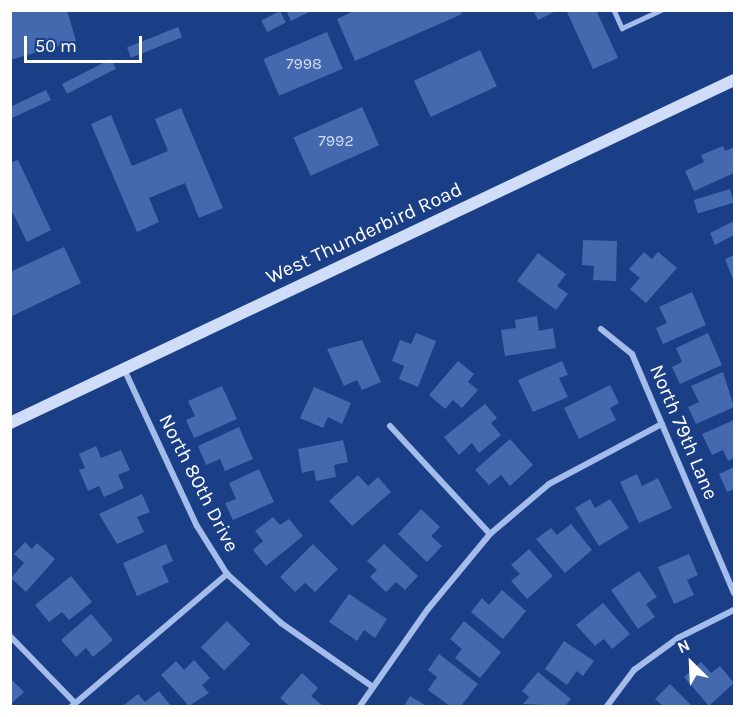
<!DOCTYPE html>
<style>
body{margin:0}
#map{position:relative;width:745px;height:717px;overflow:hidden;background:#1b3f86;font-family:Karla,sans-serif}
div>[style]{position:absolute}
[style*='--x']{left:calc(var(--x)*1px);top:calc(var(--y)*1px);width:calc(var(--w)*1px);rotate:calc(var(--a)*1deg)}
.building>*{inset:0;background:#4469af;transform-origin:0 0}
.service>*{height:4.5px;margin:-2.25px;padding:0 2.25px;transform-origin:2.25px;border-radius:2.25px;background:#a3bceb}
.minor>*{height:6px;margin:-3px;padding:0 3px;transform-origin:3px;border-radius:3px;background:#a3bceb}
.secondary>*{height:12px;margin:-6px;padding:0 6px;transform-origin:6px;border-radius:6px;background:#cfddf8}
span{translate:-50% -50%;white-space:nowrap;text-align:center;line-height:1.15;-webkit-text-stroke:5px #1b3f86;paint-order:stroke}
.number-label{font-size:16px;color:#d0daeb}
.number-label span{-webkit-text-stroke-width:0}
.street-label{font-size:20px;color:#fff}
.frame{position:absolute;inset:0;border:12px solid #fff;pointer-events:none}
.north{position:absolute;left:661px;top:633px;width:60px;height:60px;-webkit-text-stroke:4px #1b3f86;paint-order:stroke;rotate:336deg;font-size:16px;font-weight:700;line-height:24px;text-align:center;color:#fff}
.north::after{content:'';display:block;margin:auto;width:21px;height:27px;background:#fff;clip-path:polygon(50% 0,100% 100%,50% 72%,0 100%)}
.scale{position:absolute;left:24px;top:36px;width:118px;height:27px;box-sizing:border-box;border:3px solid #fff;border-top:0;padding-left:8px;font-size:18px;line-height:21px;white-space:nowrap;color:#fff;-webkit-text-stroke:4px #1b3f86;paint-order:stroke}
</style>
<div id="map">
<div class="building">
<div style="clip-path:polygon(20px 10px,67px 10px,76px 41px,10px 60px,10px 13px)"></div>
<div style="clip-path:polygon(286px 10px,313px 10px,291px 21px)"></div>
<div style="clip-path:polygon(356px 10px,461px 10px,462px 14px,355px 61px,337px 19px)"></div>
<div style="clip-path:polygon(533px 10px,558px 10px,538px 20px)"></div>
<div style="clip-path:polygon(566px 10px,596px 10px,618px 58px,593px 69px)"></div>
<div style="left:280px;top:11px;width:13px;height:21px;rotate:63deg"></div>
<div style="left:178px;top:27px;width:11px;height:55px;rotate:68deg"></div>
<div style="left:327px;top:32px;width:40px;height:69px;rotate:67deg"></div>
<div style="left:480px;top:50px;width:40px;height:73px;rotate:65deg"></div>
<div style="left:111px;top:59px;width:11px;height:55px;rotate:63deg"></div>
<div style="clip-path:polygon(46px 90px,51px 100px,10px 119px,10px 107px)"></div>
<div style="left:362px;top:107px;width:42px;height:75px;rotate:66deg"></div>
<div style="clip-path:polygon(181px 108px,223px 208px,199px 218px,185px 183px,149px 198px,159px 222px,137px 232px,91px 124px,111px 115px,132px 166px,168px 151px,155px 119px)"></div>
<div style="clip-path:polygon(723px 146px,725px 151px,734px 147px,734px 173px,694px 191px,685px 171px,704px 162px,701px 155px)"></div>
<div style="clip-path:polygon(18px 160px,51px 230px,27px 242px,10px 207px,10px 163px)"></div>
<div style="left:730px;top:189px;width:14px;height:38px;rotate:73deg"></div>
<div style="clip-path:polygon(734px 221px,734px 235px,715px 245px,710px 233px)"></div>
<div style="clip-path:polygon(583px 240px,617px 241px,616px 281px,593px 280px,594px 266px,582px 265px)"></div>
<div style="clip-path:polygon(64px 247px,81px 283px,10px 317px,10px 272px)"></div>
<div style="clip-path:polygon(644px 252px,652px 259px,658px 252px,677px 268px,646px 303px,630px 289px,640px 278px,629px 269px)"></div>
<div style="clip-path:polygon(538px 253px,566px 274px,557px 286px,568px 294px,556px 310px,517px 281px)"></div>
<div style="clip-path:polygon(734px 255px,734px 282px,725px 259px)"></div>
<div style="clip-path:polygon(692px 292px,706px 325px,663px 344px,656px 328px,667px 323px,659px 307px)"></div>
<div style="clip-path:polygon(537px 316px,539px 331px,553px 328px,556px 348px,505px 356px,501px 330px,516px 328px,515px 320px)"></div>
<div style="clip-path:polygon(416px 333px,436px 341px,418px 387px,399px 379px,404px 366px,392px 361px,400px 340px,411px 344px)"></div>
<div style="clip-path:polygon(708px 333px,722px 365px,680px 384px,672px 367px,682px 362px,676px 348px)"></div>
<div style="clip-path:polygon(362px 340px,381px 382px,362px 390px,357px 380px,344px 386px,327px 349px)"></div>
<div style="clip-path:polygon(458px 361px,474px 374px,468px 382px,478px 390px,462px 408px,453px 400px,445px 409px,429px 395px)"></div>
<div style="clip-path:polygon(562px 361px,568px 375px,559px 378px,568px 397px,533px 412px,518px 380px)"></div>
<div style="clip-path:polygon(723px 372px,734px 407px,696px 424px,688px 407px,699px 402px,691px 386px)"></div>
<div style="clip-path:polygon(610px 385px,619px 403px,610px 408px,616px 420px,579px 439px,564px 408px)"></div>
<div style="clip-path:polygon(222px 386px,237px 419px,194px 438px,186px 420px,195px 416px,188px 401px)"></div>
<div style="clip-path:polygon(314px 387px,351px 403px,342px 424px,328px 417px,323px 428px,300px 418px)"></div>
<div style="clip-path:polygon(485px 404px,497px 418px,491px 423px,501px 435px,479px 453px,472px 443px,459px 455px,444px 437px)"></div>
<div style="clip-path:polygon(734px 420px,734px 458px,728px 461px,723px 450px,712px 455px,702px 434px)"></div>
<div style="clip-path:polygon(239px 427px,253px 459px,225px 471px,220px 459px,206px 465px,198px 446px)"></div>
<div style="clip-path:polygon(510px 439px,533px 465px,510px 486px,501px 475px,489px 485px,475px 470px)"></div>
<div style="clip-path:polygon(343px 440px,348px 462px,334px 465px,336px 477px,316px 481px,314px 470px,302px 473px,298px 449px)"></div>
<div style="clip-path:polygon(96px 446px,101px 458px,121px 450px,130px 470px,118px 475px,124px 488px,104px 497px,99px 486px,88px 491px,79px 470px,85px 468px,79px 454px)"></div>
<div style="clip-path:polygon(734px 467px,734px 489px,727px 492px,719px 474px)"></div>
<div style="clip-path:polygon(259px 469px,274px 502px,233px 520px,225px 503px,236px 499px,229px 483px)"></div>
<div style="clip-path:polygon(637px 474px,642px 486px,658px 478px,672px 508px,639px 523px,620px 482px)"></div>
<div style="clip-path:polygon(358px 475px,368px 486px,378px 477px,391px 492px,352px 526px,329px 501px)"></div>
<div style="clip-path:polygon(142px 494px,150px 512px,137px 517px,144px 532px,117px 544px,99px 514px)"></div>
<div style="clip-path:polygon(590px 499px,595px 508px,610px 499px,629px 528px,599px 546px,575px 508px)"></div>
<div style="clip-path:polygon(421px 509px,440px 527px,431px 536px,442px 546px,427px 562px,398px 534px)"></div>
<div style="clip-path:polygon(273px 517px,280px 525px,289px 519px,303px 536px,266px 566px,253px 550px,263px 541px,255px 531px)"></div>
<div style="clip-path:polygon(571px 524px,592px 550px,565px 573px,536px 539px,551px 528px,557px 535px)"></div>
<div style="clip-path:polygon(25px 542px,32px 549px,37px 543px,55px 559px,26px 592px,11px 578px,24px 563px,14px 554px)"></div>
<div style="clip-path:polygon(166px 544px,173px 561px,162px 566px,169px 582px,137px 596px,123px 563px)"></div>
<div style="clip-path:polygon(313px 544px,338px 569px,315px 592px,305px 583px,295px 592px,280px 577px)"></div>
<div style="clip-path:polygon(384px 544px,418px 576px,405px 590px,396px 582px,386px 592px,370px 577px,377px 570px,367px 561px)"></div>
<div style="clip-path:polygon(529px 549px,553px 576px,527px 599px,511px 581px,520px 574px,511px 565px)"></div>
<div style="clip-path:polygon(689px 554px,698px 575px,687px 580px,694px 595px,674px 604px,658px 567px)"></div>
<div style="clip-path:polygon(639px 571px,657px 597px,646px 604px,655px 617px,638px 629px,611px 590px)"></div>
<div style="clip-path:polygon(71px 576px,92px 602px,69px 620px,62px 612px,49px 622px,35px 605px)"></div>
<div style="clip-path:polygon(502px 590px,526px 611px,503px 639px,471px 612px,482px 598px,489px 605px)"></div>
<div style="clip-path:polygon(349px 594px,387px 619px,375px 638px,364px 630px,357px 641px,329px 622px)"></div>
<div style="clip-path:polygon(603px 603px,630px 634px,612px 649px,604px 639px,595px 646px,576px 625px)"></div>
<div style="clip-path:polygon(91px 614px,113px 640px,93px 657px,86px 648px,76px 657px,61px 640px)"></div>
<div style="left:227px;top:621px;width:33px;height:37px;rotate:45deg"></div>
<div style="clip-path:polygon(464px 621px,501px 652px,480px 678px,455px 658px,462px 649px,450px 639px)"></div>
<div style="clip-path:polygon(564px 641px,594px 661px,583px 676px,577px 671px,567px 685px,545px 669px)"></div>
<div style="clip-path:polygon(439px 654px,478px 684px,461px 706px,450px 706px,428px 690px,437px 677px,428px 670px)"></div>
<div style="clip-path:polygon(194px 660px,210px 678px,202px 685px,209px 693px,189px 706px,161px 675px,176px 661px,184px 670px)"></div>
<div style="clip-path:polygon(701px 662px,711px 673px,720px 666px,734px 683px,709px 706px,684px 677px)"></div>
<div style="clip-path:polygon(538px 672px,571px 699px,565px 706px,523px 704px,529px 697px,522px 691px)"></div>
<div style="clip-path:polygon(302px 673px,318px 688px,311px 696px,323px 706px,289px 706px,280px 698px)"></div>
<div style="clip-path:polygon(10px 678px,24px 692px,10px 705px)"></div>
<div style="clip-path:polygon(670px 684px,692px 706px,663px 706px,655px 699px)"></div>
<div style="clip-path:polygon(159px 691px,171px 706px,124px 705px,138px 694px,145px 702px)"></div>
<div style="clip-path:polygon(410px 696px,427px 706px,404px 706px)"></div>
</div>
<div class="service">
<div style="--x:614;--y:10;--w:20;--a:66"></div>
<div style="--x:622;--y:28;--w:43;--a:-24.8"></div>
</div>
<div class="minor">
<div style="--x:601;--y:329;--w:40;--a:39"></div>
<div style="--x:632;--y:354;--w:260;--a:66.9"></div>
<div style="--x:124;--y:369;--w:173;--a:65.1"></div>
<div style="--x:197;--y:526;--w:57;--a:58"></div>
<div style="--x:227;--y:574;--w:73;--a:42.2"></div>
<div style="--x:281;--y:623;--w:112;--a:34.8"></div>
<div style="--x:390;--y:426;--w:147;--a:47.2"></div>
<div style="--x:10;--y:636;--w:93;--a:45.9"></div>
<div style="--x:72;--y:706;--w:204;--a:-40.4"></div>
<div style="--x:360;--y:706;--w:118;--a:-55"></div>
<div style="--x:428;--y:609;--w:97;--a:-50.4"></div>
<div style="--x:490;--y:534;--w:77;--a:-40.3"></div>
<div style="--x:549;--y:484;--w:128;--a:-28"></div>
<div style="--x:607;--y:706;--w:45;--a:-53.1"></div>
<div style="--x:634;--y:670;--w:54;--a:-36"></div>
<div style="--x:678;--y:638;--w:63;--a:-26.6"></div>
</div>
<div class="secondary">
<div style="--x:10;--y:423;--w:801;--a:-25.35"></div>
</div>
<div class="number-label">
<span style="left:304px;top:64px">7998</span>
<span style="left:336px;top:141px">7992</span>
</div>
<div class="street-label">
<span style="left:364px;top:233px;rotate:-25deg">West Thunderbird Road</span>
<span style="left:684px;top:432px;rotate:67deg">North 79th Lane</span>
<span style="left:199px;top:483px;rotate:63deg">North 80th Drive</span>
</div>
<div class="frame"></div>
<div class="north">N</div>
<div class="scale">50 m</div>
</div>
